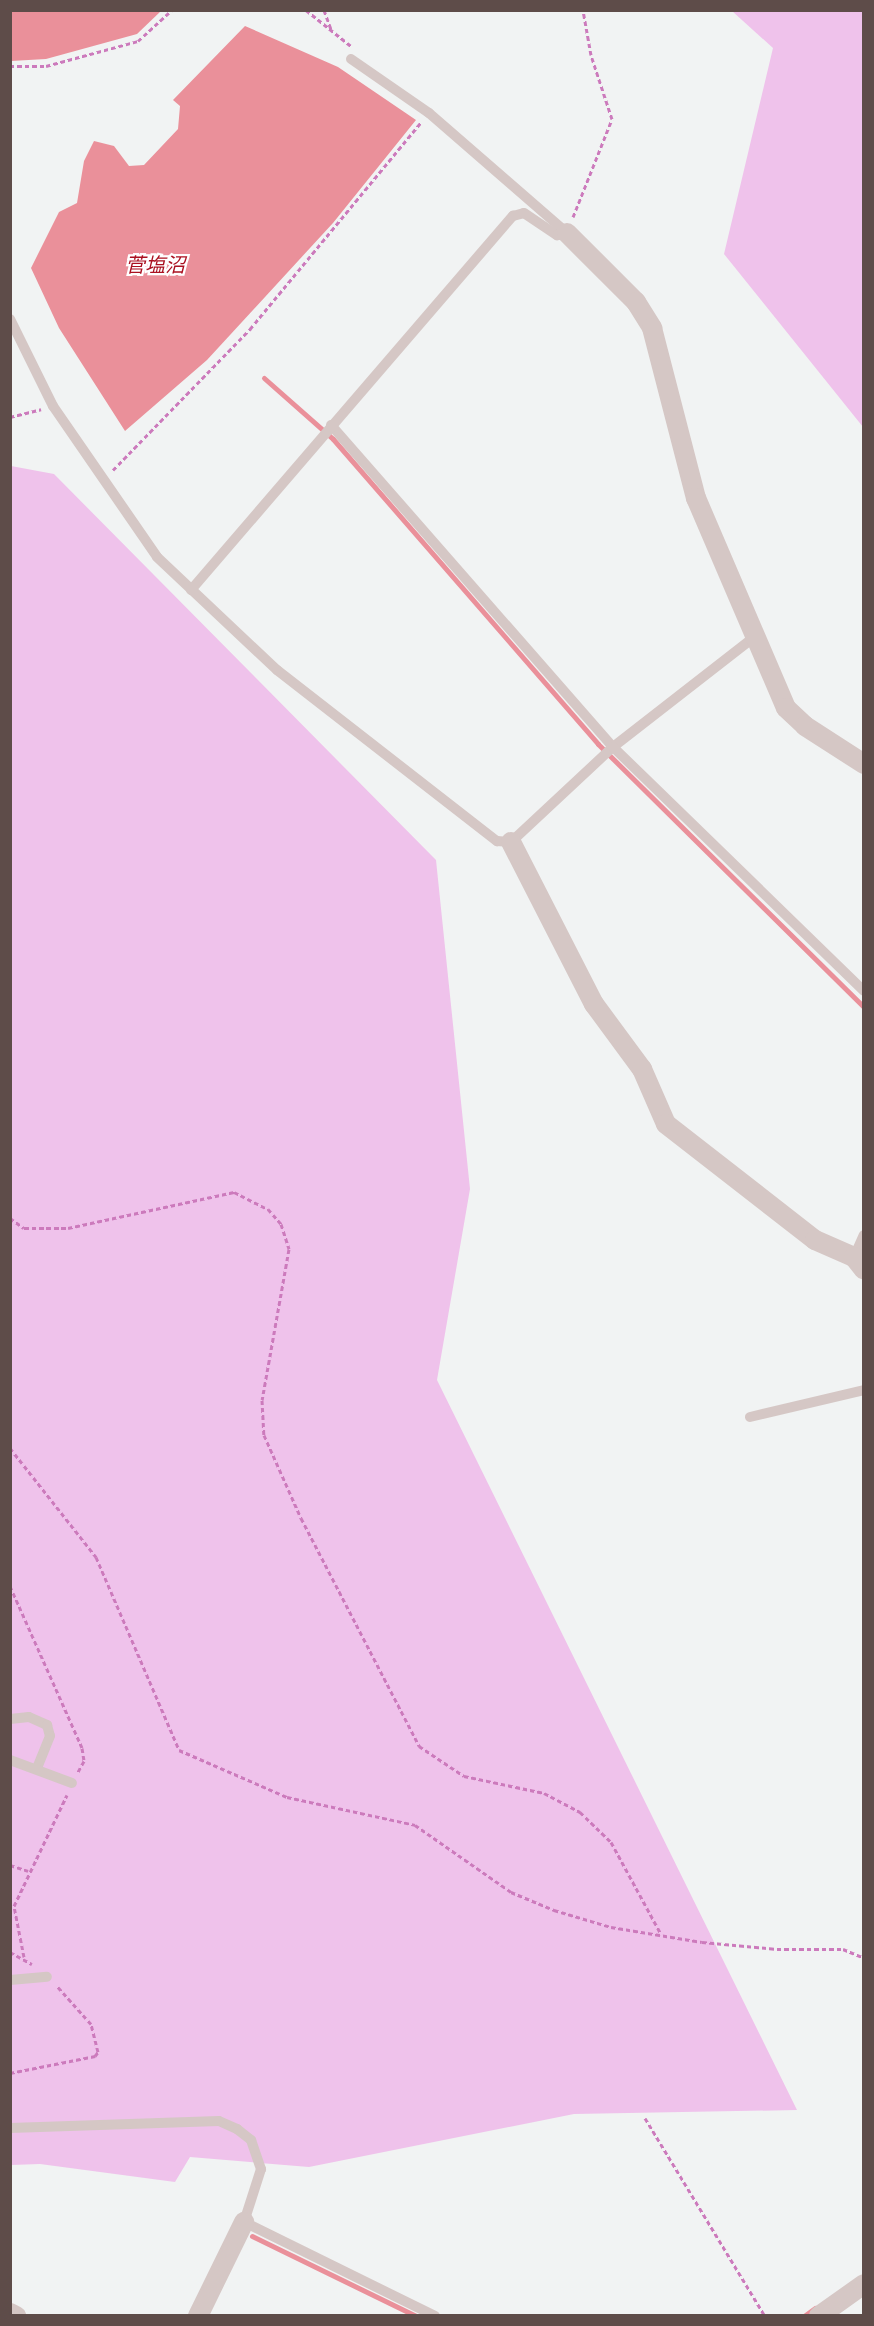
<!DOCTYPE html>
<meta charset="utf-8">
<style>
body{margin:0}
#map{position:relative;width:874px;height:2326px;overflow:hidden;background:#f1f3f3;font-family:Overpass,"Noto Sans JP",sans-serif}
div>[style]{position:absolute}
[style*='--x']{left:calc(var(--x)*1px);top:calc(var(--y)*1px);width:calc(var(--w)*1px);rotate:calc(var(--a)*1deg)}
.green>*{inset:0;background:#efc2eb}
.water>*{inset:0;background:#ea909a}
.stream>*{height:5px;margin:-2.5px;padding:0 2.5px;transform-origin:2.5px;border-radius:2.5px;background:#ea909a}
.path>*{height:3px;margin-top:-1.5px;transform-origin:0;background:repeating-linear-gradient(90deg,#cc7abc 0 4.5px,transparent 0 7.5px)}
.lane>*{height:10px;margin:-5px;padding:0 5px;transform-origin:5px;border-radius:5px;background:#d5c7c5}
.street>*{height:20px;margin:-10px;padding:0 10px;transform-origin:10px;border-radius:10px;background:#d5c7c5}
span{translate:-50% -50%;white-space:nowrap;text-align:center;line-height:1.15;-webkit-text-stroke:4.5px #fff;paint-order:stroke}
.water-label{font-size:20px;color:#aa1121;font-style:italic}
.frame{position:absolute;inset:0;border:12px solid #5e4c49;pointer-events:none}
</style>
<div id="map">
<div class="green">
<div style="clip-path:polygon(732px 11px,863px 11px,863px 427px,724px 254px,773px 48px)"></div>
<div style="clip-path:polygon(11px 466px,54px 474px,436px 860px,470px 1189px,437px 1380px,797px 2110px,574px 2114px,309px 2167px,190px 2157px,175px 2182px,40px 2164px,11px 2165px)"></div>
</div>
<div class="water">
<div style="clip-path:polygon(10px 11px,11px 10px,161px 11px,137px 34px,46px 59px,11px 61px)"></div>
<div style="clip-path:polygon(245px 26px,338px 67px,416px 120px,333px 223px,207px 360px,125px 431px,59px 328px,31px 268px,59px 212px,77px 203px,84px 161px,94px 141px,114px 146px,129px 166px,144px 165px,178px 129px,180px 106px,173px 100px)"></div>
</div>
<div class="stream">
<div style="--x:264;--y:378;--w:92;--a:41.5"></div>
<div style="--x:333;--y:439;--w:404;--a:49"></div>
<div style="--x:598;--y:744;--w:374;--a:44.7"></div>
<div style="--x:252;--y:2236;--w:182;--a:26"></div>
<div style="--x:804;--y:2316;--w:14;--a:-36"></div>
</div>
<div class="path">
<div style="--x:306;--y:10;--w:58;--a:38.7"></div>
<div style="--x:324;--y:10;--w:20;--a:70"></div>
<div style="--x:10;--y:66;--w:36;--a:0"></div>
<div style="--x:46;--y:66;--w:95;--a:-15.2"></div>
<div style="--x:138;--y:41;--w:46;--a:-42.4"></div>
<div style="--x:573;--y:217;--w:105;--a:-68.3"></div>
<div style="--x:612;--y:119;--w:67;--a:-108.2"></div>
<div style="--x:591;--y:55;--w:46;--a:-100.1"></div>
<div style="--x:10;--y:417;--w:32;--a:-14"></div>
<div style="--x:113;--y:470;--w:197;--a:-45.8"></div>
<div style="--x:250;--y:329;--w:268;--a:-50.4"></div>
<div style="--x:864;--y:653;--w:27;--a:90"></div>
<div style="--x:10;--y:1218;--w:17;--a:36"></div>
<div style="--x:24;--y:1228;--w:44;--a:0"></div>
<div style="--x:68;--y:1228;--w:170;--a:-12.2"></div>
<div style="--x:234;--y:1192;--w:38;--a:27"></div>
<div style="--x:268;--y:1209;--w:20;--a:49"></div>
<div style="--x:281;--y:1224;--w:26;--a:72"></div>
<div style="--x:289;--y:1249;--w:153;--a:100.1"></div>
<div style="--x:262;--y:1400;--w:35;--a:87"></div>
<div style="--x:264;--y:1435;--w:91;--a:66"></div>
<div style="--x:301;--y:1518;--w:257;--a:62.6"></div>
<div style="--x:419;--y:1746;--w:54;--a:33.7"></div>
<div style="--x:464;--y:1776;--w:82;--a:12"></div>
<div style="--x:544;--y:1793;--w:41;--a:27.8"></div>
<div style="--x:580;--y:1812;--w:43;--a:44.1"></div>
<div style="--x:611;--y:1842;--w:105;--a:61.5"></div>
<div style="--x:10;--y:1448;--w:139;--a:51.7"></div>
<div style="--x:96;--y:1557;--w:210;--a:66.7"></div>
<div style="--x:179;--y:1750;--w:118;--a:23.5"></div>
<div style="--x:287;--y:1797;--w:131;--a:12.3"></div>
<div style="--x:415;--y:1825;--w:117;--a:34.9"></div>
<div style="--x:511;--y:1892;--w:47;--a:22.7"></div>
<div style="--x:554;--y:1910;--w:59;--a:16.6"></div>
<div style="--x:611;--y:1927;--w:92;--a:9.4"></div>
<div style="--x:702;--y:1942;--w:75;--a:5.3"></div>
<div style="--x:777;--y:1949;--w:66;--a:0"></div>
<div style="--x:843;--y:1949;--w:23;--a:23"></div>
<div style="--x:10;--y:1586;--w:177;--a:66"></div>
<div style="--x:82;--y:1748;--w:13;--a:81"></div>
<div style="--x:84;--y:1761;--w:13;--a:119"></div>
<div style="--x:10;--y:1865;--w:19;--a:18"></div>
<div style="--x:10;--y:1952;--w:25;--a:29"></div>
<div style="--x:24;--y:1957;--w:52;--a:-101.1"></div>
<div style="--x:14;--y:1906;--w:123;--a:-64.5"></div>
<div style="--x:10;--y:2073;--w:87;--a:-11.3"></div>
<div style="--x:95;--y:2056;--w:5;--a:-53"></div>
<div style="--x:98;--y:2052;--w:29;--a:-104"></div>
<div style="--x:91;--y:2024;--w:51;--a:-131.8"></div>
<div style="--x:645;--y:2118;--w:232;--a:58.8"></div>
</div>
<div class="lane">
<div style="--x:351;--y:59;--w:95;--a:34.7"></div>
<div style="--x:429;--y:113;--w:183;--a:41"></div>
<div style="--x:10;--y:319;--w:97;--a:63.7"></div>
<div style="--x:53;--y:406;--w:183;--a:55.4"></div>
<div style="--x:157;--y:557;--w:165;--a:43.3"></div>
<div style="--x:277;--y:670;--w:279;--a:37.9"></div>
<div style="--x:497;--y:841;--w:14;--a:4"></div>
<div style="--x:511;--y:842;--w:139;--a:-43"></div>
<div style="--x:613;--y:747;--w:177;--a:-37.9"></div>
<div style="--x:331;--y:425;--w:428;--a:48.8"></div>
<div style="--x:613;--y:747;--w:350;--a:44.2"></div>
<div style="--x:191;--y:590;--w:494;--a:-49.3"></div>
<div style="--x:513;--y:216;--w:11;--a:-15"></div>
<div style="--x:524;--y:213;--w:40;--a:34"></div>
<div style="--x:557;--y:235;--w:10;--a:-11"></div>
<div style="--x:854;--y:1257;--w:24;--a:-66"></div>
<div style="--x:750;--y:1417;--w:117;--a:-13.3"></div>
<div style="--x:10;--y:1719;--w:19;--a:-6"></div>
<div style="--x:29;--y:1717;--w:20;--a:24"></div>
<div style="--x:47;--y:1725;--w:11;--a:75"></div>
<div style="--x:50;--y:1736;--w:35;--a:112"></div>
<div style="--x:10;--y:1760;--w:66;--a:20.4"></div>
<div style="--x:10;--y:1980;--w:37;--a:-5"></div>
<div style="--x:10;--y:2128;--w:209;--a:-1.9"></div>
<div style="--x:219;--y:2121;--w:20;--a:24"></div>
<div style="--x:237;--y:2129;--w:18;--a:38"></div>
<div style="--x:251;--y:2140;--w:31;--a:71"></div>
<div style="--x:261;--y:2169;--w:56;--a:107.8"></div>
<div style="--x:244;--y:2222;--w:213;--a:26.2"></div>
</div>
<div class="street">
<div style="--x:567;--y:233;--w:98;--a:45"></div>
<div style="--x:636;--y:302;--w:31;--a:58"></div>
<div style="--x:652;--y:328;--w:176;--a:75.5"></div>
<div style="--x:696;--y:498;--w:228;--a:66.8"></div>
<div style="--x:786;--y:708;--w:26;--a:43"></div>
<div style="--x:805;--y:726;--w:70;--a:32.8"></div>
<div style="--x:511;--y:842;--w:182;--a:62.9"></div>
<div style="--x:594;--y:1004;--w:81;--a:53.6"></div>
<div style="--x:642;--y:1069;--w:60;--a:66.4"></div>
<div style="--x:666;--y:1124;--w:189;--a:37.9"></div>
<div style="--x:815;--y:1240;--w:43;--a:23.6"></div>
<div style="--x:854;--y:1257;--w:16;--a:52"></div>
<div style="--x:10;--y:2313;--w:7;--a:27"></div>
<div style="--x:198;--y:2316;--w:105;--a:-63.9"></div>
<div style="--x:819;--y:2316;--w:55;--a:-35.4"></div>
</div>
<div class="water-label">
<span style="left:155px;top:267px">菅塩沼</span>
</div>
<div class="frame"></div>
</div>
